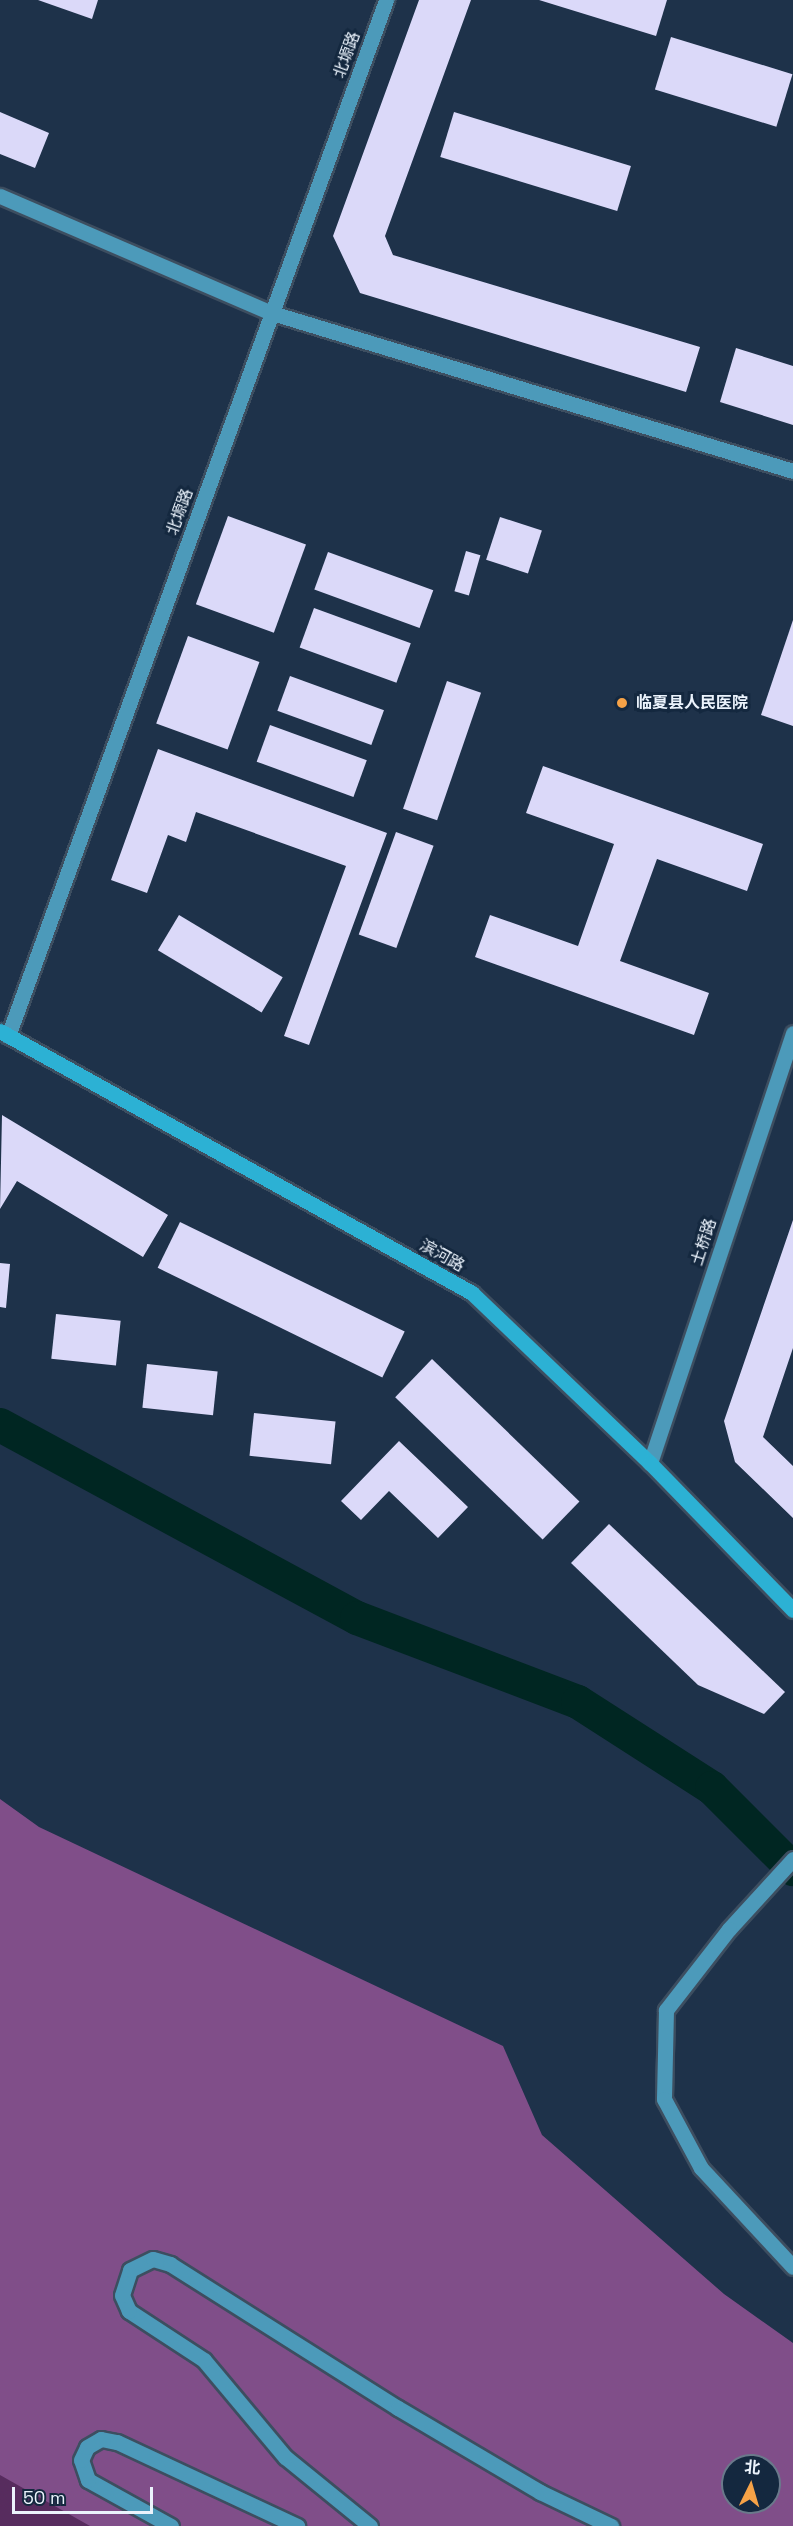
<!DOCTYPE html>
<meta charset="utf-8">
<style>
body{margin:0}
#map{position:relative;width:793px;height:2526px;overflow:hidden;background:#1e324a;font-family:"Space Grotesk","Noto Sans SC",sans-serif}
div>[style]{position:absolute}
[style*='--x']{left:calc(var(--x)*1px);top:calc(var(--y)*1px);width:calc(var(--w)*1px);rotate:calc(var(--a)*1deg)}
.green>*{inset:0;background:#572c5e}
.forest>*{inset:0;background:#804e89}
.river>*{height:34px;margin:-17px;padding:0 17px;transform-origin:17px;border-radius:17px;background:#002622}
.building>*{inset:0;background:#dbd9f9;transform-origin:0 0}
.roads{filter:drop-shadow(2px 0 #3d4e60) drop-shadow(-2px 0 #3d4e60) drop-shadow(0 2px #3d4e60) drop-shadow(0 -2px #3d4e60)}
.secondary>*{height:15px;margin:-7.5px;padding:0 7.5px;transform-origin:7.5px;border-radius:7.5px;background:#4c9aba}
.primary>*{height:15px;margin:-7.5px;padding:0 7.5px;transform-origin:7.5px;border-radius:7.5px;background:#2cb1d4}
.dots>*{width:16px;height:16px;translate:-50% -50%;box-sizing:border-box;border:3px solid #14283f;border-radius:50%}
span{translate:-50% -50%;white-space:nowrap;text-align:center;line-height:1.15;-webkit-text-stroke:6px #14283f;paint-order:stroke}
.street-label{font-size:16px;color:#ebf3fc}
.poi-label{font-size:16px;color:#ebf3fc;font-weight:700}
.left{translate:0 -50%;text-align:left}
.north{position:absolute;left:721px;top:2454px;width:60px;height:60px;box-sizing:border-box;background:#14283f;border:2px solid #6a798b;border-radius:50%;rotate:5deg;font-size:16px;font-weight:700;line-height:24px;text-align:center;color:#ebf3fc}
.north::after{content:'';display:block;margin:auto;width:21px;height:27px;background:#f6a247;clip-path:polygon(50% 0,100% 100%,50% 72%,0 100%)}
.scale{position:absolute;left:12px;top:2487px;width:141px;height:27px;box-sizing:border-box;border:3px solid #ebf3fc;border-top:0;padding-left:8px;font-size:18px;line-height:21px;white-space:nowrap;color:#ebf3fc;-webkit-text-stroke:4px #14283f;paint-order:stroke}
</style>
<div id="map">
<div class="green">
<div style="clip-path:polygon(0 2424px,223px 2526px,0 2526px)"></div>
</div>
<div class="forest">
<div style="clip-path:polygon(evenodd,0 1799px,39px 1827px,503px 2046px,542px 2135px,724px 2294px,793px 2343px,793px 2526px,90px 2526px,0 2475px,0 1799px,733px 2466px,769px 2466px,769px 2502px,733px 2502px,733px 2466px)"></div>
</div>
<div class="river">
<div style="--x:0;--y:1425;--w:406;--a:28.4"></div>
<div style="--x:357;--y:1618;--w:236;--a:20.8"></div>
<div style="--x:578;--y:1702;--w:159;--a:32.7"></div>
<div style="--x:712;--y:1788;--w:115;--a:45"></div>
</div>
<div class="building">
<div style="clip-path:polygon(38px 0,98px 0,92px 19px)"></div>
<div style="clip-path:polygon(419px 0,471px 0,385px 236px,393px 255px,700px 347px,686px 392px,360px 293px,333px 236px)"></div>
<div style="clip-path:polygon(539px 0,667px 0,656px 36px)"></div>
<div style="left:671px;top:37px;width:127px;height:55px;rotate:17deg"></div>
<div style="clip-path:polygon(0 112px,49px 133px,35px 168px,0 154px)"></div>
<div style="left:454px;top:112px;width:185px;height:47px;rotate:17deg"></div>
<div style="clip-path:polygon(736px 348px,793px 366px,793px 425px,720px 402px)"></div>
<div style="left:228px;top:516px;width:83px;height:94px;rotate:20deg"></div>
<div style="left:500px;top:517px;width:44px;height:45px;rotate:18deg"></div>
<div style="left:466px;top:551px;width:15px;height:42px;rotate:16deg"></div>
<div style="left:328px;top:552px;width:112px;height:40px;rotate:20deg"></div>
<div style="left:314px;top:608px;width:103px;height:42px;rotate:20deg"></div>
<div style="clip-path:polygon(793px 620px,793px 726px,761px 715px)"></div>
<div style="left:188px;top:636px;width:76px;height:93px;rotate:20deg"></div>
<div style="left:290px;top:676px;width:100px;height:37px;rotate:20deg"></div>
<div style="left:447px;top:681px;width:36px;height:135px;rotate:19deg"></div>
<div style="left:270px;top:725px;width:103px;height:39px;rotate:20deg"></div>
<div style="clip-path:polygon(158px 749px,387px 833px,309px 1045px,284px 1036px,346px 866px,196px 812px,186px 842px,168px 835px,147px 893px,111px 880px)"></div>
<div style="clip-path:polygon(543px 766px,763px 844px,747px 891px,657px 859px,620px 961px,709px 993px,694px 1035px,475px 957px,490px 915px,578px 946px,614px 844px,526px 813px)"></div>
<div style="left:396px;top:832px;width:40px;height:109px;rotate:20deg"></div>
<div style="left:179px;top:915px;width:121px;height:41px;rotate:31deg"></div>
<div style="clip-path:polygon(2px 1115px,168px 1215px,143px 1257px,17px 1181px,0 1209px)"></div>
<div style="clip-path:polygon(793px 1220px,793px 1348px,763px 1437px,793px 1466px,793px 1518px,735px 1462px,724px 1421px)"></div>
<div style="left:180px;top:1222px;width:250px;height:51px;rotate:26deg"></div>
<div style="clip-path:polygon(0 1263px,10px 1264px,6px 1308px,0 1307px)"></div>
<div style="left:56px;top:1314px;width:65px;height:45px;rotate:6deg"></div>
<div style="left:432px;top:1359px;width:205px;height:53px;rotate:44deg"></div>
<div style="left:147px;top:1364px;width:71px;height:44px;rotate:6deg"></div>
<div style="left:254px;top:1413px;width:82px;height:43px;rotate:6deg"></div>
<div style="clip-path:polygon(399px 1441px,468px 1507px,438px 1538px,389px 1491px,361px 1520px,341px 1501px)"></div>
<div style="clip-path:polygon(609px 1524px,785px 1692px,764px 1714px,698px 1685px,571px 1563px)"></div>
</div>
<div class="roads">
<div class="secondary">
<div style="--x:0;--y:196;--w:296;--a:23.3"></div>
<div style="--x:272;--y:313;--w:544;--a:16.87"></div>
<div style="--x:8;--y:1036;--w:1103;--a:-69.95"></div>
<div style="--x:650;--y:1463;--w:453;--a:-71.6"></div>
<div style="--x:793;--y:1859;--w:95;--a:132.4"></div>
<div style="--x:729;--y:1929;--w:103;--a:127.9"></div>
<div style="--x:666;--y:2010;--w:89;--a:91.3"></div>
<div style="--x:664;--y:2099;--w:78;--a:61.8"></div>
<div style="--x:701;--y:2168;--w:135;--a:47.1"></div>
<div style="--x:171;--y:2526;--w:95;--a:-151"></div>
<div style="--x:88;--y:2480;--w:21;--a:-109"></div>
<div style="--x:81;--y:2460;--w:14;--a:-65"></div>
<div style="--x:87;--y:2447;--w:16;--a:-30"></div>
<div style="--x:101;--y:2439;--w:16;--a:11"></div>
<div style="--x:117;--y:2442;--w:199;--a:25"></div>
<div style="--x:370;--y:2526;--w:109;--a:-140.9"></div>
<div style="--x:285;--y:2457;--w:126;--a:-129.9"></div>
<div style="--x:204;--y:2360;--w:90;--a:-146.8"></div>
<div style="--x:129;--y:2311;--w:17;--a:-114"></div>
<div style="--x:122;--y:2295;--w:26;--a:-72"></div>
<div style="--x:130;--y:2270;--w:25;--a:-26"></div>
<div style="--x:153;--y:2259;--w:18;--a:16"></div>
<div style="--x:170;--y:2264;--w:270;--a:32.3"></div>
<div style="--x:398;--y:2408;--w:165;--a:30.6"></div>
<div style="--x:540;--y:2492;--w:79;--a:25.6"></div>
</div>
<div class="primary">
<div style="--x:0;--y:1031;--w:540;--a:29.03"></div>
<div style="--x:472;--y:1293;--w:246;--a:43.7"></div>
<div style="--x:650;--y:1463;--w:205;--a:45.8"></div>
</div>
</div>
<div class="dots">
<div style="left:622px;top:703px;background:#f6a247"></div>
</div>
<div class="street-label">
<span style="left:347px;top:55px;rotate:-70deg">北塬路</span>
<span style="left:180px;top:512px;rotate:-70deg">北塬路</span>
<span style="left:704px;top:1242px;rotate:-72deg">土桥路</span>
<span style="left:442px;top:1256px;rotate:29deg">滨河路</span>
</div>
<div class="poi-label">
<span class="left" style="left:636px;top:703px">临夏县人民医院</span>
</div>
<div class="north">北</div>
<div class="scale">50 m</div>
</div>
